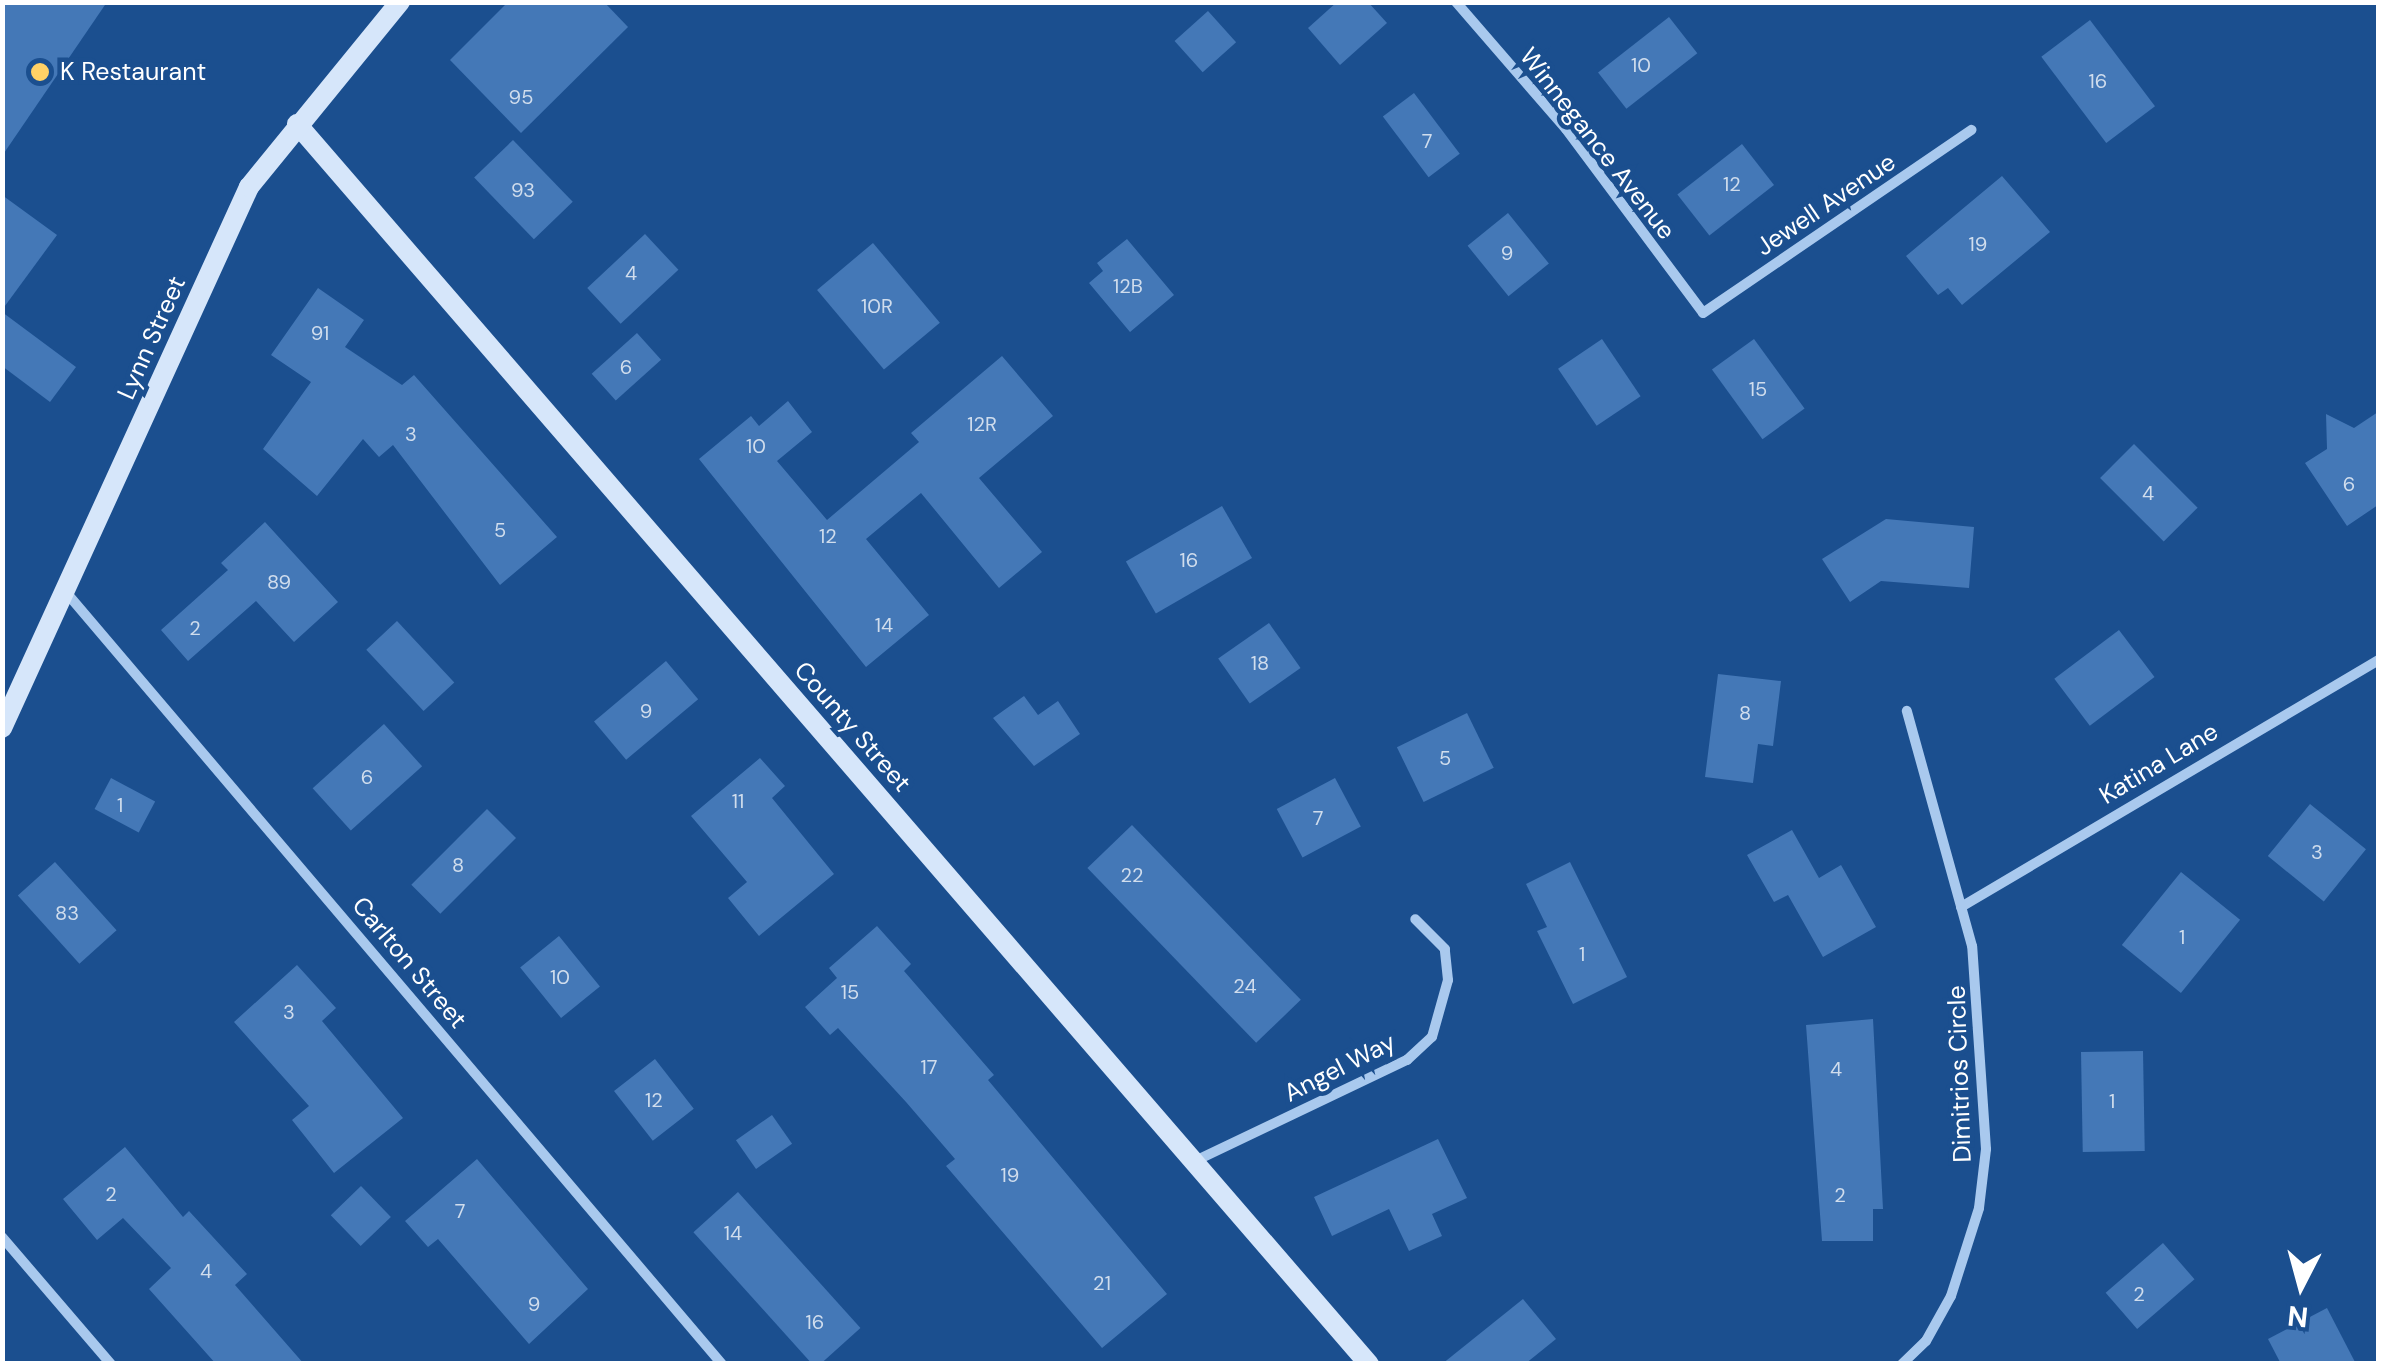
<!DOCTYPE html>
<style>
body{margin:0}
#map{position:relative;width:2381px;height:1366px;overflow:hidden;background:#1b4f8f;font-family:"DM Sans",sans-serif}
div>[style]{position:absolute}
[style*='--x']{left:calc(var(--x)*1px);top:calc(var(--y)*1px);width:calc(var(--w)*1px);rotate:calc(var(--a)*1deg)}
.building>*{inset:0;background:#4478b7;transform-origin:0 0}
.street>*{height:10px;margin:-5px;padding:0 5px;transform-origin:5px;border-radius:5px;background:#a9c9ee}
.secondary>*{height:20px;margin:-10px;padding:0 10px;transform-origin:10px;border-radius:10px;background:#d6e6fa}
.dots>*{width:28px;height:28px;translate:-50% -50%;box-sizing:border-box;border:5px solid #1b4f8f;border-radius:50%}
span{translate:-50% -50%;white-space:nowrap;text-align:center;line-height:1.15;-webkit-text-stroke:9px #1b4f8f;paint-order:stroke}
.number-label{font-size:20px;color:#d0dded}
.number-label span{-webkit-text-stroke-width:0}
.poi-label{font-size:25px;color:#fff}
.left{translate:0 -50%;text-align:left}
.street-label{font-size:25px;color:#fff}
.frame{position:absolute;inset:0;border:5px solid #fff;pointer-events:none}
.north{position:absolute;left:2251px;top:1236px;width:100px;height:100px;-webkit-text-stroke:8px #1b4f8f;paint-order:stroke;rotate:186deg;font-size:28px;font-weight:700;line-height:40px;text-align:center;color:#fff}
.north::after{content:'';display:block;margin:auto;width:35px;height:45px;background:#fff;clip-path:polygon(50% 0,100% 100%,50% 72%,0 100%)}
</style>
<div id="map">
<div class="building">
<div style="clip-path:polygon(2px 2px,107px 2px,2px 156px)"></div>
<div style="clip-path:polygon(508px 2px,604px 2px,628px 27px,521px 133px,450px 60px)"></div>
<div style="clip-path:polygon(1337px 2px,1368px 2px,1387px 23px,1340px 65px,1308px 28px)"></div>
<div style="left:1208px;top:11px;width:42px;height:45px;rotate:48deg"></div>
<div style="left:1669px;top:17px;width:46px;height:90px;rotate:52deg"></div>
<div style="left:2090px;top:20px;width:108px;height:61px;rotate:53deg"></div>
<div style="left:1414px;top:93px;width:76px;height:39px;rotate:53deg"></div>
<div style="left:513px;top:140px;width:86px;height:54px;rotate:46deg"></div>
<div style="left:1742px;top:144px;width:52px;height:82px;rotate:52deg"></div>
<div style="clip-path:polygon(2002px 176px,2050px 232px,1962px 305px,1948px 288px,1938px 295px,1906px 256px)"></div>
<div style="clip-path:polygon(2px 195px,57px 235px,2px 310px)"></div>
<div style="left:1508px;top:213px;width:65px;height:52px;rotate:51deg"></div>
<div style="left:645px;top:234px;width:49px;height:79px;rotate:47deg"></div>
<div style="clip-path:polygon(1127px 239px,1174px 295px,1130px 332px,1089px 283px,1103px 271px,1097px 263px)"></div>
<div style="left:873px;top:243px;width:104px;height:73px;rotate:50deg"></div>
<div style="clip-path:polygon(318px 288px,364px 320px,345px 347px,402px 385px,414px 375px,557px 537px,500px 585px,393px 445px,379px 457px,363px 439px,317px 496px,263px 449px,311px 382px,271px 355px)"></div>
<div style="clip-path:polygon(2px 312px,76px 367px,50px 402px,2px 366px)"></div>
<div style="left:637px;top:333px;width:36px;height:61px;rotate:48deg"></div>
<div style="left:1602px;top:339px;width:69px;height:53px;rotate:56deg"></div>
<div style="left:1754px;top:339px;width:86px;height:52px;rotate:54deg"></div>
<div style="clip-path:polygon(1002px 356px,1053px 416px,979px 478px,1042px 552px,999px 588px,921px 493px,866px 539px,929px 615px,866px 667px,699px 459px,751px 416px,759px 426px,788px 401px,812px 432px,777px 461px,827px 520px,919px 442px,911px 433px)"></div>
<div style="clip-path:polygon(2378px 412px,2378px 505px,2347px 526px,2305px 463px,2327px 449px,2326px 414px,2354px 428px)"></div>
<div style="left:2134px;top:444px;width:90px;height:48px;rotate:45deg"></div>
<div style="left:1222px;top:506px;width:60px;height:111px;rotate:60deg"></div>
<div style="clip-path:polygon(1886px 519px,1974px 527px,1969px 588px,1881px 581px,1850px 602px,1822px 559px)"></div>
<div style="clip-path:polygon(265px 522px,338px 602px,294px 642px,256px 601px,188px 661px,161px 630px,228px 570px,221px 563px)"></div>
<div style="left:397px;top:621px;width:84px;height:42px;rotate:47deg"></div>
<div style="left:1269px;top:623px;width:55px;height:62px;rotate:55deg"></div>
<div style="left:2119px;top:630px;width:59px;height:81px;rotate:53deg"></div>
<div style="left:666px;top:661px;width:50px;height:94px;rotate:50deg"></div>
<div style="clip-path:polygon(1718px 674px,1781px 681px,1773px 746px,1758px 744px,1753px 783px,1705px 777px)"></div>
<div style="clip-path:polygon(1024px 696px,1038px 715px,1058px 701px,1080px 734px,1034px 766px,993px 718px)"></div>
<div style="left:1467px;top:713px;width:61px;height:78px;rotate:64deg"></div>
<div style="left:384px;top:724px;width:57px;height:96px;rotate:48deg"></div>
<div style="clip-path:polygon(760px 758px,785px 786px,772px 798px,834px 874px,759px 936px,728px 898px,747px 882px,691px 816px)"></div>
<div style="left:111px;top:778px;width:50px;height:35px;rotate:28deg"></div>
<div style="left:1335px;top:778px;width:55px;height:66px;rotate:62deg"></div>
<div style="left:2310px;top:804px;width:72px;height:67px;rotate:39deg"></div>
<div style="left:487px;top:809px;width:41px;height:107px;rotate:45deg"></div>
<div style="left:1132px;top:825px;width:243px;height:62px;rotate:46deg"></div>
<div style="clip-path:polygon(1792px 830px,1819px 878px,1841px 865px,1876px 927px,1823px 957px,1788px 895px,1774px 902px,1747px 855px)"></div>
<div style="left:55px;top:862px;width:92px;height:50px;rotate:48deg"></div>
<div style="clip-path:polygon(1570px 862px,1627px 977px,1573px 1004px,1537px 931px,1547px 927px,1526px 884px)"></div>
<div style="left:2181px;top:872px;width:76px;height:94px;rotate:39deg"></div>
<div style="clip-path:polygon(877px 926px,911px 964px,904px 971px,994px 1075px,988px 1080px,1167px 1294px,1102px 1348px,946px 1166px,955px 1159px,906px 1102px,838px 1028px,830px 1035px,805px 1007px,837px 978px,829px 968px)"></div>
<div style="left:559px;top:936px;width:65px;height:50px;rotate:51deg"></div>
<div style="clip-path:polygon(297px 965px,336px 1008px,322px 1021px,403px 1118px,334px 1173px,292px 1120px,309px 1106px,234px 1022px)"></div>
<div style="clip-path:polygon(1873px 1019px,1883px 1209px,1873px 1209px,1873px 1241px,1822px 1241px,1806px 1025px)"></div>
<div style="left:2143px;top:1051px;width:100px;height:62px;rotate:89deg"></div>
<div style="left:655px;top:1059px;width:63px;height:52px;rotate:52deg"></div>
<div style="left:772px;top:1115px;width:35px;height:44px;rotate:55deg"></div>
<div style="clip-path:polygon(1438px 1139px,1467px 1198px,1432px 1214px,1442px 1236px,1409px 1251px,1389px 1209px,1332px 1236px,1314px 1197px)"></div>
<div style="clip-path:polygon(125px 1147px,183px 1217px,189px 1211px,247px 1274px,235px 1285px,304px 1364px,216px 1364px,149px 1289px,171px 1268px,123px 1218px,97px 1240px,63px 1199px)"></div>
<div style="clip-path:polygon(477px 1159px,588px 1289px,529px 1344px,438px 1239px,428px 1247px,405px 1221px)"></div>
<div style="left:361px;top:1186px;width:43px;height:42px;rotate:46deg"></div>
<div style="left:738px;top:1192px;width:183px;height:60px;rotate:48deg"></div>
<div style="left:2163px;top:1243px;width:48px;height:76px;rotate:49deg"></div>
<div style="clip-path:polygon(1523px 1299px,1556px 1339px,1525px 1364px,1442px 1364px)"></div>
<div style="clip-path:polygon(2327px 1308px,2356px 1364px,2281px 1364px,2268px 1339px)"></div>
</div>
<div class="street">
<div style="--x:1456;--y:2;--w:168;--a:49.1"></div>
<div style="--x:1566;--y:129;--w:229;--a:53.3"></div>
<div style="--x:1703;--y:313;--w:325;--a:-34.3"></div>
<div style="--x:65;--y:591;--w:1014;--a:49.64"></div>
<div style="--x:1961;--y:907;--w:485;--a:-30.6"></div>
<div style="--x:1195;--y:1161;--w:235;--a:-25.5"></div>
<div style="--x:1407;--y:1060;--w:34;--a:-43"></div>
<div style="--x:1432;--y:1037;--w:59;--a:-74.3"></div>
<div style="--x:1448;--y:980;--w:31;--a:-96"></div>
<div style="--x:1445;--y:949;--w:42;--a:-135"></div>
<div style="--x:2;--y:1237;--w:167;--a:49.4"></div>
<div style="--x:1902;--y:1364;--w:33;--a:-44"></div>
<div style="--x:1926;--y:1341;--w:51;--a:-60.9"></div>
<div style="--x:1951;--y:1296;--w:92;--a:-72.3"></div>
<div style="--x:1979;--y:1208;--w:59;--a:-83.2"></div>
<div style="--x:1986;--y:1149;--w:203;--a:-93.9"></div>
<div style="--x:1972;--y:946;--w:244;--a:-105.5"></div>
</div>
<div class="secondary">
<div style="--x:297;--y:124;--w:1639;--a:49.16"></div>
<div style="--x:2;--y:728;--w:595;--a:-65.46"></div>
<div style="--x:249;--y:187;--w:239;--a:-50.8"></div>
</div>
<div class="dots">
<div style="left:40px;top:72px;background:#ffd166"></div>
</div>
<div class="number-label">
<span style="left:1641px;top:65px">10</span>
<span style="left:2098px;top:81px">16</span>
<span style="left:521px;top:97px">95</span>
<span style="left:1427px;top:141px">7</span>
<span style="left:1732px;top:184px">12</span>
<span style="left:523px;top:190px">93</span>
<span style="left:1978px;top:244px">19</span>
<span style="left:1507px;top:253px">9</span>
<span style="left:631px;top:273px">4</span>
<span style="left:1128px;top:286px">12B</span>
<span style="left:877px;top:306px">10R</span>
<span style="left:320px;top:333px">91</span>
<span style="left:626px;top:367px">6</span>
<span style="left:1758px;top:389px">15</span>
<span style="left:982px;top:424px">12R</span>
<span style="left:411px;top:434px">3</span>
<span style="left:756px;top:446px">10</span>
<span style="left:2349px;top:484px">6</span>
<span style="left:2148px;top:493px">4</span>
<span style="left:500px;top:530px">5</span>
<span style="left:828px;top:536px">12</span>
<span style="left:1189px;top:560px">16</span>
<span style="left:279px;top:582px">89</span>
<span style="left:884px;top:625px">14</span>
<span style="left:195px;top:628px">2</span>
<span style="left:1260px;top:663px">18</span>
<span style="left:646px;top:711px">9</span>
<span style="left:1745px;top:713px">8</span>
<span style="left:1445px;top:758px">5</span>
<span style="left:367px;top:777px">6</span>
<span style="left:738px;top:801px">11</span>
<span style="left:120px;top:805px">1</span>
<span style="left:1318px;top:818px">7</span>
<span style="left:2317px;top:852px">3</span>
<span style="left:458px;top:865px">8</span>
<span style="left:1132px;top:875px">22</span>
<span style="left:67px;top:913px">83</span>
<span style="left:2182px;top:937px">1</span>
<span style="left:1582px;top:954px">1</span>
<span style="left:560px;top:977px">10</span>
<span style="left:1245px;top:986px">24</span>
<span style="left:850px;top:992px">15</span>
<span style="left:289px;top:1012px">3</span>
<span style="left:929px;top:1067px">17</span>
<span style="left:1836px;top:1069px">4</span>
<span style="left:654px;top:1100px">12</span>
<span style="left:2112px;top:1101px">1</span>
<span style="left:1010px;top:1175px">19</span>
<span style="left:111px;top:1194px">2</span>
<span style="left:1840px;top:1195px">2</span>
<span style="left:460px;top:1211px">7</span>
<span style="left:733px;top:1233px">14</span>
<span style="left:206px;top:1271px">4</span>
<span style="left:1102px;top:1283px">21</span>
<span style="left:2139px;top:1294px">2</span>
<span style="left:534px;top:1304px">9</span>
<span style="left:815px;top:1322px">16</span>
</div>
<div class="poi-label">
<span class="left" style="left:60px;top:72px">K Restaurant</span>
</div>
<div class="street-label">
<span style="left:1597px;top:144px;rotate:52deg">Winnegance Avenue</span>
<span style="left:1826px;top:205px;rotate:-34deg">Jewell Avenue</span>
<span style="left:152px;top:338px;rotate:-66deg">Lynn Street</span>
<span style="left:852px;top:727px;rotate:49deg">County Street</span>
<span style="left:2159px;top:764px;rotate:-31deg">Katina Lane</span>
<span style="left:409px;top:963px;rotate:50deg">Carlton Street</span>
<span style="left:1340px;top:1068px;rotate:-27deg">Angel Way</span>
<span style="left:1960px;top:1074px;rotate:-92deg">Dimitrios Circle</span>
</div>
<div class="frame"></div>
<div class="north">N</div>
</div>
